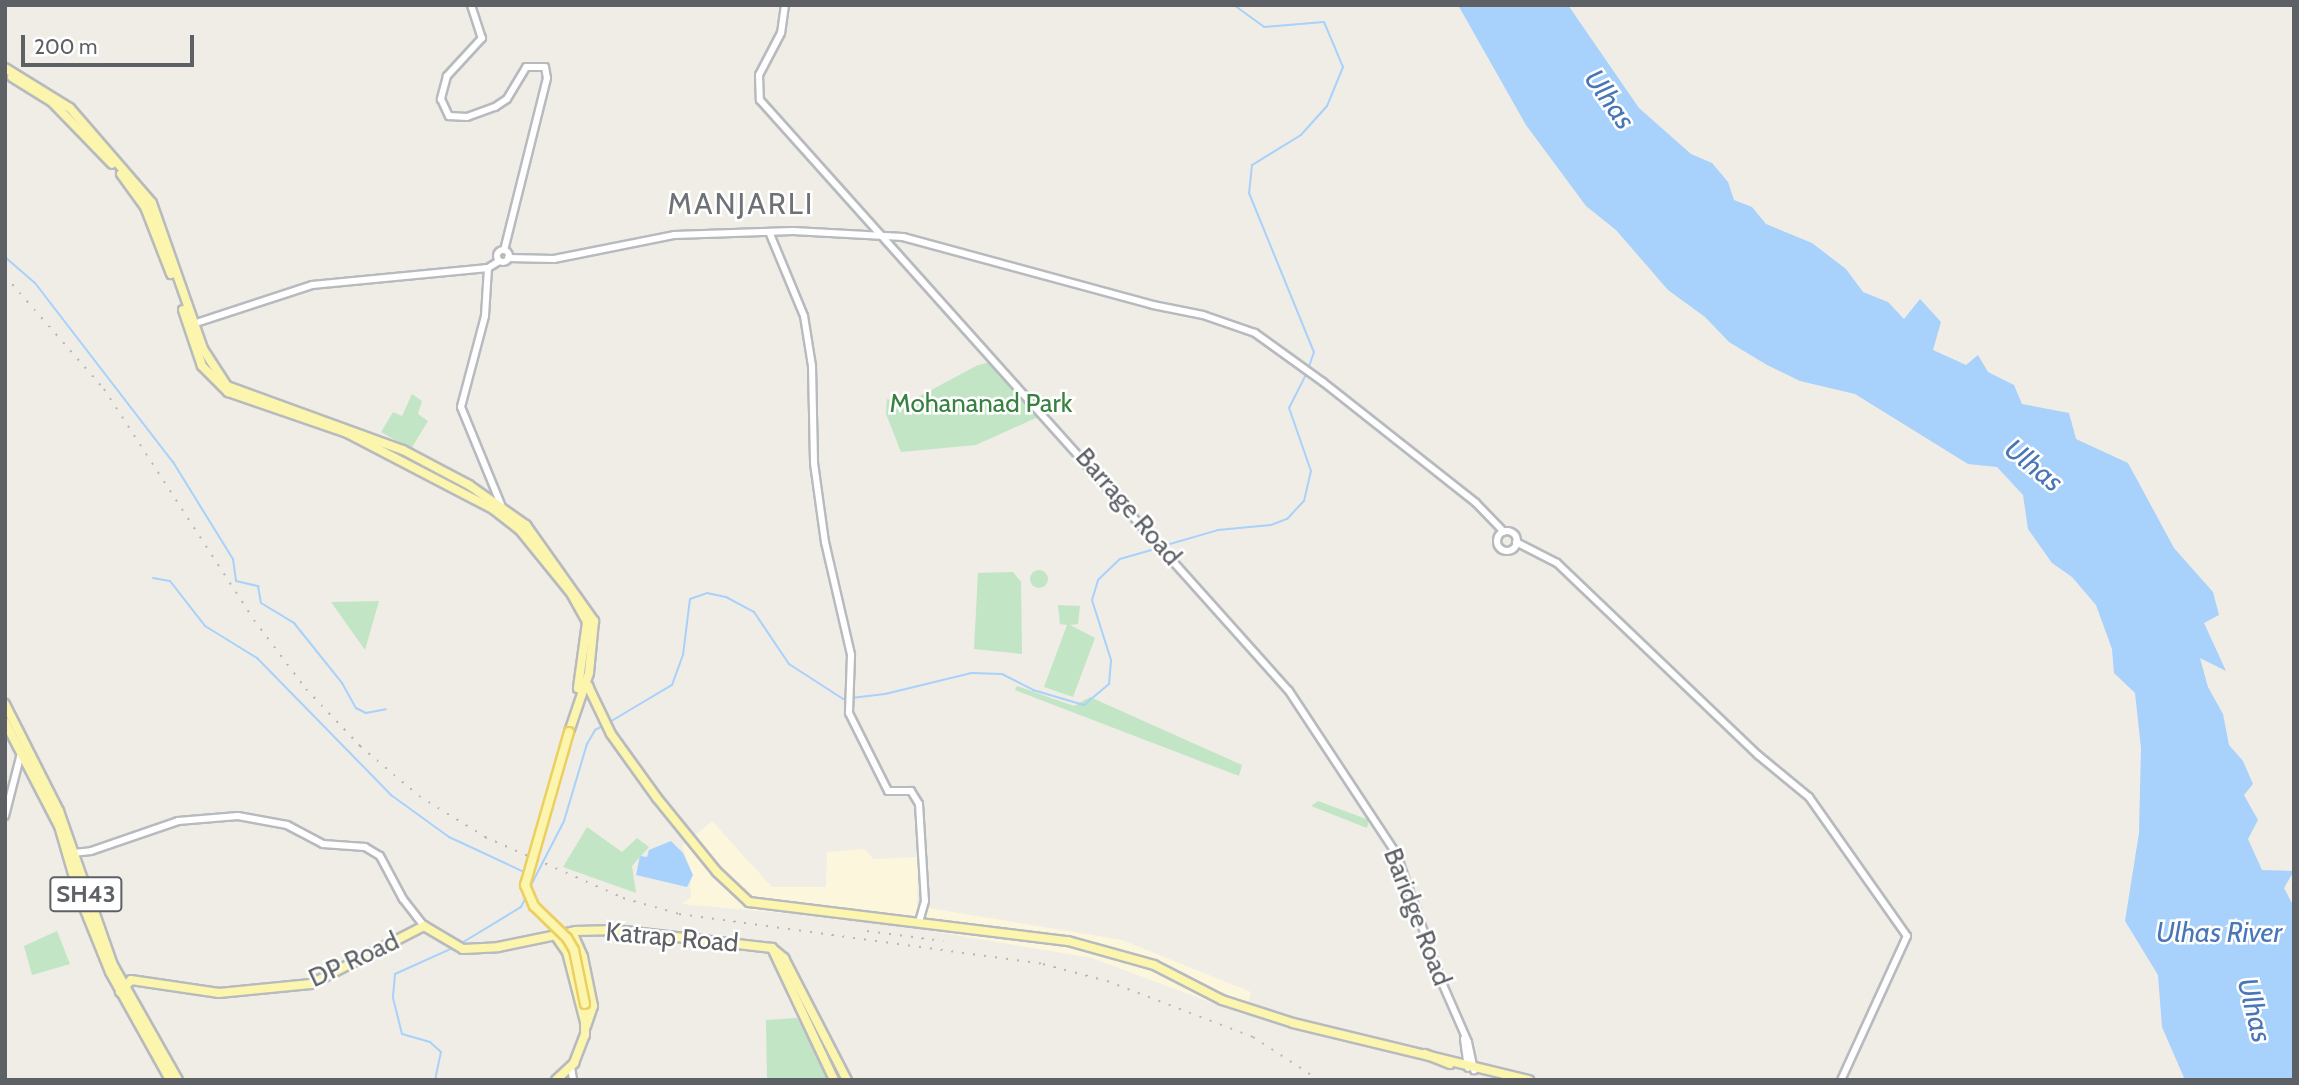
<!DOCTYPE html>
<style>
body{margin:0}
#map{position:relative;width:2299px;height:1085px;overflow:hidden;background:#efede5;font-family:Cabin,sans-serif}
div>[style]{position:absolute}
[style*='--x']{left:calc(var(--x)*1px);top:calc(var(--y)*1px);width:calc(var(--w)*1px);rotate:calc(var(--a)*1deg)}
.commercial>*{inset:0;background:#fcf7dc}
.green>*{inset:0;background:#c2e5c5}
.round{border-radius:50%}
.water>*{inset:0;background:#a8d1fc}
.stream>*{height:2px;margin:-1px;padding:0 1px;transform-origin:1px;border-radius:1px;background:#a8d1fc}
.roads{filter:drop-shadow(2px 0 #b7babe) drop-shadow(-2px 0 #b7babe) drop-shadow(0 2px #b7babe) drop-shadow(0 -2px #b7babe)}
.minor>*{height:6px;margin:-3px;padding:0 3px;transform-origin:3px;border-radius:3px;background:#fff}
.minor>.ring{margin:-3px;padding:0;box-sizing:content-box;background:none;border:6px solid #fff;border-radius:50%}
.major>*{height:8px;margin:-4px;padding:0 4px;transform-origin:4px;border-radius:4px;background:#fcf5ad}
.rail>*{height:2px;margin-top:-1px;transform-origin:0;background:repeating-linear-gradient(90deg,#b5b6b6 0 2px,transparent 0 11px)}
.bridges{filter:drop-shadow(2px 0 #eccf61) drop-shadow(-2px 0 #eccf61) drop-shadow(0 2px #eccf61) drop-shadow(0 -2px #eccf61)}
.major-bridge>*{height:8px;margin:-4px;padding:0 4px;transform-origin:4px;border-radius:4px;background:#fcf5ad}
span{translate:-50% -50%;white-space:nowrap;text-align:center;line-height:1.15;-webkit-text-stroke:5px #fff;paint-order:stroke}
.shield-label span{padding:2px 5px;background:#fff;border:2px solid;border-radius:5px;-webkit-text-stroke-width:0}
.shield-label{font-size:24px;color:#5d6065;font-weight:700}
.park-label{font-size:26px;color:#388140}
.street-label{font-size:26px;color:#5d6065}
.water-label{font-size:28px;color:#4876b6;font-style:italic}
.quarter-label{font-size:30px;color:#6e7277;letter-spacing:2px}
.frame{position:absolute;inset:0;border:7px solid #5d6065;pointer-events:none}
.scale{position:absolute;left:21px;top:35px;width:173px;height:32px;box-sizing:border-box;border:4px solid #5d6065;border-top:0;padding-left:9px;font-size:21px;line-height:24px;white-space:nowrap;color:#5d6065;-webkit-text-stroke:5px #fff;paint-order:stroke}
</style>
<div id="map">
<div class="commercial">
<div style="clip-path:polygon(712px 821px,772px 887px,826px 887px,827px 852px,865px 849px,873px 859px,918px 857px,917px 906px,1122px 940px,1251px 992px,1245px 1015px,1092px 958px,878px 922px,682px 904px,691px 897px,690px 868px,682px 846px)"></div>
</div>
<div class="green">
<div style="clip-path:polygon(992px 362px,1040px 416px,976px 445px,901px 452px,886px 414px,887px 399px,905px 404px,978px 365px)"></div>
<div style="clip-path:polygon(412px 394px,422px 401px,418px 414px,428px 421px,411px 449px,381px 432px,393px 412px,402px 416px)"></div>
<div class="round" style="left:1030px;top:570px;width:18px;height:18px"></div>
<div style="clip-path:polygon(1013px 572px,1021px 582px,1022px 654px,974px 649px,978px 573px)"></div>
<div style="clip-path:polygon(379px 601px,365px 650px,331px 602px)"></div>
<div style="clip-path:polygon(1058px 605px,1080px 606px,1078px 624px,1070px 625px,1095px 638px,1073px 697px,1044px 687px,1067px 625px,1060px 624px)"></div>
<div style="clip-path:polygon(1017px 686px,1074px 706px,1090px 697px,1242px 765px,1239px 776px,1015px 690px)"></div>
<div style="clip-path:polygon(1318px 801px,1369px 820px,1367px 828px,1311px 806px)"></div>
<div style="clip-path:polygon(587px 827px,622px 852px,637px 838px,649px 847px,632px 866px,636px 893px,563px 867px)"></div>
<div style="clip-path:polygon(57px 931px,70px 964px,32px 975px,24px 946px)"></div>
<div style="clip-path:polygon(797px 1018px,833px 1080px,767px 1080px,766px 1020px)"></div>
</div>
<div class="water">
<div style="clip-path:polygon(1458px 5px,1568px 5px,1639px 108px,1691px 154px,1712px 163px,1728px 182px,1734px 200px,1752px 207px,1766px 224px,1812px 243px,1846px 269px,1863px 292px,1888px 302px,1904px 319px,1920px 299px,1941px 322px,1933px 350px,1966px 365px,1978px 355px,1988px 372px,2014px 385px,2022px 404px,2069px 413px,2076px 439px,2128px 463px,2174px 548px,2213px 592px,2219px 615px,2204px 623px,2226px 671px,2200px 658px,2208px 687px,2223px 714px,2229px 745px,2243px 761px,2253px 784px,2244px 795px,2258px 820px,2248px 839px,2262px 870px,2294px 871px,2284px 888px,2294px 907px,2294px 1080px,2185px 1080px,2162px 1027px,2158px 975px,2125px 921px,2139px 833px,2141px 748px,2135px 693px,2114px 673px,2112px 649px,2096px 605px,2072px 577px,2052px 563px,2028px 529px,2023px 495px,1997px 467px,1968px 464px,1855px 394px,1800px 381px,1767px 365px,1729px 342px,1705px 317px,1668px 290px,1616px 230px,1586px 206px,1526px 125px)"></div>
<div style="clip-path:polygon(671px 841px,683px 853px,693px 875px,687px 887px,636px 875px,640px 856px,647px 857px,649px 850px)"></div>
</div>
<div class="stream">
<div style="--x:1234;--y:5;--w:37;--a:36"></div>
<div style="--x:1264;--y:27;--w:60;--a:-4.8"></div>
<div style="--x:1324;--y:22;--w:49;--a:67.1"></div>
<div style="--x:1343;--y:67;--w:42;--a:112.3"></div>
<div style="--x:1327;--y:106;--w:39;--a:132"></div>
<div style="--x:1301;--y:135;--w:57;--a:148.5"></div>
<div style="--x:1252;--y:165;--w:28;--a:96"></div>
<div style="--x:1249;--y:193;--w:172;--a:67.8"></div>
<div style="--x:1314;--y:352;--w:18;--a:109"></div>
<div style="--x:5;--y:257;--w:40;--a:41"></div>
<div style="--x:35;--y:283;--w:226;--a:52.4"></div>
<div style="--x:173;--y:462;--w:114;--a:58.3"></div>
<div style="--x:233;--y:559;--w:22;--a:82"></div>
<div style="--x:236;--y:581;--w:23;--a:13"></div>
<div style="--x:258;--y:586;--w:17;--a:80"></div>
<div style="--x:261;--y:603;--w:39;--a:31"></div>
<div style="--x:294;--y:623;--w:77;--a:51.3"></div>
<div style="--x:342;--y:683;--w:29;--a:61"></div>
<div style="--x:356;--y:708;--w:11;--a:27"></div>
<div style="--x:366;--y:713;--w:20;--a:-11"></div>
<div style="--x:1163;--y:546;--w:57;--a:-16.2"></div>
<div style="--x:1218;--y:530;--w:53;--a:-5.4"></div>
<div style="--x:1271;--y:525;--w:17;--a:-21"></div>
<div style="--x:1287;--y:519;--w:25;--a:-47"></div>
<div style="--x:1304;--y:501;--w:31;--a:-77"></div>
<div style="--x:1311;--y:471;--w:67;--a:-109.2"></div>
<div style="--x:1289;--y:408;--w:38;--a:-63"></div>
<div style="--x:153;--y:578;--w:17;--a:10"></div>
<div style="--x:170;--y:581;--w:57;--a:52.1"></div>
<div style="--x:205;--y:626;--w:61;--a:31.6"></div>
<div style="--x:257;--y:658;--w:192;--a:45.6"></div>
<div style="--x:391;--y:795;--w:72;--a:35.9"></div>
<div style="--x:449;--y:837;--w:83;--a:25"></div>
<div style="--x:608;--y:723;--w:74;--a:-30.7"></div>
<div style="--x:672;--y:685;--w:32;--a:-70"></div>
<div style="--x:683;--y:655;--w:56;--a:-82.9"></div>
<div style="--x:690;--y:599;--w:18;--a:-19"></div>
<div style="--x:707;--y:593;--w:19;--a:12"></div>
<div style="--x:726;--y:597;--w:32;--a:28"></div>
<div style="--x:754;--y:612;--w:63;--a:56.1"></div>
<div style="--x:789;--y:664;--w:64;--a:32.9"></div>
<div style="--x:843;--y:699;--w:42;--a:-6.8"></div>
<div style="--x:885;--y:694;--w:89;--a:-13.6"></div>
<div style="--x:972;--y:673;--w:30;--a:2"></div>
<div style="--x:1002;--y:674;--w:35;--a:27"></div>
<div style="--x:1033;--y:690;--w:53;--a:16.4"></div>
<div style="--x:1084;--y:705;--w:33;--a:-40"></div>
<div style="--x:1109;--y:684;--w:24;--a:-85"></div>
<div style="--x:1111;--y:660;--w:63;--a:-107.6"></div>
<div style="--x:1092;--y:600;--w:21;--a:-73"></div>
<div style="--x:1098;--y:580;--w:30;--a:-44"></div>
<div style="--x:1120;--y:559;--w:40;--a:-16"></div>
<div style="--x:530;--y:887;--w:74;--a:-62.7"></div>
<div style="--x:564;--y:821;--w:80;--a:-73.4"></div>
<div style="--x:587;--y:744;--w:16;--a:-60"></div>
<div style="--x:595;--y:730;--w:9;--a:-27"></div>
<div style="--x:460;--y:944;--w:71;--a:-31.2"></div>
<div style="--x:521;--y:907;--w:13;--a:-63"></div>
<div style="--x:435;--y:1080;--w:29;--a:-78"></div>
<div style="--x:441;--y:1052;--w:15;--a:-138"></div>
<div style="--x:430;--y:1042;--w:29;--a:-164"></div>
<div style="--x:402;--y:1034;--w:38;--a:-104"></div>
<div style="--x:393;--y:997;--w:23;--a:-85"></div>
<div style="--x:395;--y:974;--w:66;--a:-24.2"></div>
</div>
<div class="roads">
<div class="minor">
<div style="--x:471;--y:5;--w:35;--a:72"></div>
<div style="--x:482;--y:38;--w:52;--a:132.6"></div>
<div style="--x:447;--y:76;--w:24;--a:105"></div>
<div style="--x:441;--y:99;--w:19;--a:65"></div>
<div style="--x:449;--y:116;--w:18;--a:3"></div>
<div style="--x:467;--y:117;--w:30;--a:-20"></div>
<div style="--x:495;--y:107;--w:14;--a:-34"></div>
<div style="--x:507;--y:99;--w:37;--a:-59"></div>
<div style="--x:526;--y:67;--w:19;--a:0"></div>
<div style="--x:545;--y:67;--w:11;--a:80"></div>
<div style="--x:547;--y:78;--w:177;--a:104"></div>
<div style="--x:785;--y:5;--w:28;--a:98"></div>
<div style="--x:781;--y:33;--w:47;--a:117.6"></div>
<div style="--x:759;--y:75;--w:25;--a:88"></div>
<div style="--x:760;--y:100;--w:793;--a:48.17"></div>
<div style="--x:1289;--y:691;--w:196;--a:56.6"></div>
<div style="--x:1397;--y:855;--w:130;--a:70.7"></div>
<div style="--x:1440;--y:978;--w:70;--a:66.4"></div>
<div style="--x:1468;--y:1042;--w:29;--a:78"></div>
<div style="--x:770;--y:234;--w:89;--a:67.5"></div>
<div style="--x:804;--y:316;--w:51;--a:80.9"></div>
<div style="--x:812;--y:366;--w:97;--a:88.8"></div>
<div style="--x:814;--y:463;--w:80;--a:82.1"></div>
<div style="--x:825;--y:542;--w:116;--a:77"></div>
<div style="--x:851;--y:655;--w:58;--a:92"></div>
<div style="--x:849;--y:713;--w:87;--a:63.4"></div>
<div style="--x:888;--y:791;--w:23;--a:0"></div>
<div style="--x:911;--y:791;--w:15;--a:58"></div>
<div style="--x:919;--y:804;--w:97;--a:86.5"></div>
<div style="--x:925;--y:901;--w:22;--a:106"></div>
<div class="ring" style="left:497px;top:250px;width:6px;height:6px"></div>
<div style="--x:508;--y:258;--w:46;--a:1.2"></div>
<div style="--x:554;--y:259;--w:122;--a:-11.3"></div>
<div style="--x:674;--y:235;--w:119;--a:-1.9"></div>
<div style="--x:793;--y:231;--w:110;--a:3.1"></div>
<div style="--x:903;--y:237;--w:259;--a:15.2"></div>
<div style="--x:1153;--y:305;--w:51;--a:11.3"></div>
<div style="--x:1203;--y:315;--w:55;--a:19.1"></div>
<div style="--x:1255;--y:333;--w:84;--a:35.8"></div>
<div style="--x:1323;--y:382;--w:195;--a:38.3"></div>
<div style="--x:1476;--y:503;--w:40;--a:46"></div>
<div style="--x:488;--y:268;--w:48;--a:93.6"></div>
<div style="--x:485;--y:316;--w:94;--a:104.8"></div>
<div style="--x:461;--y:407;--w:108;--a:67.7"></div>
<div style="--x:193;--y:324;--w:125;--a:-18.1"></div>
<div style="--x:312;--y:285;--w:177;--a:-5.5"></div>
<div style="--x:488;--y:268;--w:13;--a:-32"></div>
<div class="ring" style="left:1497px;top:531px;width:14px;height:14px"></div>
<div style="--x:1516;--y:542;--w:46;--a:27.1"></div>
<div style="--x:1557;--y:563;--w:278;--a:43.7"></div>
<div style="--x:1758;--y:755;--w:66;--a:39.5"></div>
<div style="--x:1809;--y:797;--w:170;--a:54.8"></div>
<div style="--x:1907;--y:936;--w:158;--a:114.6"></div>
<div style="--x:5;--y:816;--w:65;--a:-75.7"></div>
<div style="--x:73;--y:853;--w:18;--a:-6"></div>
<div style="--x:91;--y:851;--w:92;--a:-19"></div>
<div style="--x:178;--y:821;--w:60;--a:-4.8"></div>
<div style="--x:238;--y:816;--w:50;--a:10.4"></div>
<div style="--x:287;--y:825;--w:41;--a:27.8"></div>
<div style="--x:323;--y:844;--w:42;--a:4.1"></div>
<div style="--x:365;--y:847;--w:17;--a:31"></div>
<div style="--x:380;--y:856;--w:49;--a:61.9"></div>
<div style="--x:403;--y:899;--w:34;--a:52"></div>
<div style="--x:1464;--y:1039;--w:29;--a:82"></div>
<div style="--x:571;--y:1067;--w:13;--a:81"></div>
</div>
<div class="major">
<div style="--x:5;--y:68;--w:76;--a:31.6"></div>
<div style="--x:70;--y:108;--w:125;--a:49.2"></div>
<div style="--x:152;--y:203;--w:155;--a:70.7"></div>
<div style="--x:203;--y:349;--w:44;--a:57"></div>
<div style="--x:227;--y:386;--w:187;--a:20"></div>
<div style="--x:403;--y:450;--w:75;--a:27.9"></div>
<div style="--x:469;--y:485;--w:70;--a:35.1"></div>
<div style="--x:526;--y:525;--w:118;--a:54.7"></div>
<div style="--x:594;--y:621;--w:52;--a:95.5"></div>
<div style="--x:589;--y:673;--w:62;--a:108.7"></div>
<div style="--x:12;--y:77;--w:47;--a:32"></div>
<div style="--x:52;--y:102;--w:86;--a:45.9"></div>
<div style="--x:121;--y:174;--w:41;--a:54"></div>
<div style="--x:145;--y:207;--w:72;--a:68.8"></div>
<div style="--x:183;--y:310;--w:59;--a:71.3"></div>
<div style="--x:202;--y:366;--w:37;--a:45"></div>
<div style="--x:228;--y:392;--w:126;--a:19"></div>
<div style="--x:347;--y:433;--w:165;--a:27.5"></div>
<div style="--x:493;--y:509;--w:33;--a:38"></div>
<div style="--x:519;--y:529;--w:82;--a:50.9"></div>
<div style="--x:571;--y:593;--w:33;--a:61"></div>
<div style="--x:587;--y:622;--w:67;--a:97.8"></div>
<div style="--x:580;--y:683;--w:9;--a:21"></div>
<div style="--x:588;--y:686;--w:53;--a:64.4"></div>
<div style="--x:611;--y:734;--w:79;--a:54.3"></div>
<div style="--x:657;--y:798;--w:95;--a:51"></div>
<div style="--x:717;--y:872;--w:44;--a:43.2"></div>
<div style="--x:749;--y:902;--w:321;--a:7"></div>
<div style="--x:1068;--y:941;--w:89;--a:15.6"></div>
<div style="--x:1154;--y:965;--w:76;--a:27.2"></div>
<div style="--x:1222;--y:1000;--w:75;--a:17.9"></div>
<div style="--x:1293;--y:1023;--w:243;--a:13.6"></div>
<div style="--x:5;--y:704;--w:120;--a:63.2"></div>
<div style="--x:59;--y:811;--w:163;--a:70.7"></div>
<div style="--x:113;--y:965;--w:132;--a:60.5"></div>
<div style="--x:5;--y:722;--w:117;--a:62.6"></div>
<div style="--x:59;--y:826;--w:72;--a:73.8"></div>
<div style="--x:79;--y:895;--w:83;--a:68.1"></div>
<div style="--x:110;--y:972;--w:124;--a:60.9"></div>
<div style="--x:572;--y:932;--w:27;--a:66"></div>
<div style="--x:583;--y:957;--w:50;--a:78.5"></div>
<div style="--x:593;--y:1006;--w:21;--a:109"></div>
<div style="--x:555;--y:935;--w:21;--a:55"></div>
<div style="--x:567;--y:952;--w:76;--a:75.6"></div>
<div style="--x:772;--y:948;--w:16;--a:40"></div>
<div style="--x:784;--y:958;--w:137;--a:62.7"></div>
<div style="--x:772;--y:948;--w:146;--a:64.8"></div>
<div style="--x:120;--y:992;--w:16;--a:-47"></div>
<div style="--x:131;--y:980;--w:89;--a:8.4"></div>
<div style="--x:219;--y:993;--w:92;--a:-5.6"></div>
<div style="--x:311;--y:984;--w:127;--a:-27.2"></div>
<div style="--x:424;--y:926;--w:45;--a:30.5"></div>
<div style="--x:463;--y:949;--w:35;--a:-3"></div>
<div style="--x:498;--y:947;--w:80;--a:-11.6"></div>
<div style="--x:576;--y:931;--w:40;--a:-1.4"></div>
<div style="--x:616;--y:930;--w:157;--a:6.6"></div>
<div style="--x:1425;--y:1054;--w:27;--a:22"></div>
<div style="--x:556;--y:1080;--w:25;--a:-43"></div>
<div style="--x:574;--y:1063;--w:30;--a:-69"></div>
<div style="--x:585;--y:1035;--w:31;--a:-90"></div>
</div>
</div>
<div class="rail">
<div style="--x:5;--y:276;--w:150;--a:48.8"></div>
<div style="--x:104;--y:389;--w:275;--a:57"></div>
<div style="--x:254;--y:620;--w:86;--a:53"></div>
<div style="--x:306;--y:689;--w:79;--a:46.5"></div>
<div style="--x:360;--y:746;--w:77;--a:40.3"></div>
<div style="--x:419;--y:796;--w:78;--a:31.8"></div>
<div style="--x:485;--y:837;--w:151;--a:23.8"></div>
<div style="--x:623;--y:898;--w:58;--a:15.9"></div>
<div style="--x:679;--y:914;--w:367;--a:7.8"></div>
<div style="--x:1043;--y:964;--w:66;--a:14.9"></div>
<div style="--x:1107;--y:981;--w:156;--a:21"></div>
<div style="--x:1253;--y:1037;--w:79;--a:33.1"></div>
<div style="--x:867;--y:931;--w:77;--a:7.5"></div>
</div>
<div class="bridges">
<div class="major-bridge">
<div style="--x:569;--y:732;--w:159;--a:106"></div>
<div style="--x:525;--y:885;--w:23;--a:67"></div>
<div style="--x:534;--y:906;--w:46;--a:44.1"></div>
<div style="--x:567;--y:938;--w:14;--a:60"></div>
<div style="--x:574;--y:950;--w:55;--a:78.5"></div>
</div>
</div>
<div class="shield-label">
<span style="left:86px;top:894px">SH43</span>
</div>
<div class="park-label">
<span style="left:981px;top:404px">Mohananad Park</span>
</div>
<div class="street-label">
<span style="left:1128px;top:507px;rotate:49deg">Barrage Road</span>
<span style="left:1417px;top:917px;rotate:69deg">Baridge Road</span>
<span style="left:672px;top:938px;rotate:5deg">Katrap Road</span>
<span style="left:354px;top:960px;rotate:-25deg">DP Road</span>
</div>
<div class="water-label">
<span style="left:1610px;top:99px;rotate:55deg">Ulhas</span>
<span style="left:2034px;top:465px;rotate:39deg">Ulhas</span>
<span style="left:2219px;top:932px">Ulhas River</span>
<span style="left:2255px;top:1010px;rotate:76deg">Ulhas</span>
</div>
<div class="quarter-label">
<span style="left:741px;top:204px">MANJARLI</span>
</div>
<div class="frame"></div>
<div class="scale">200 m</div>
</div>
